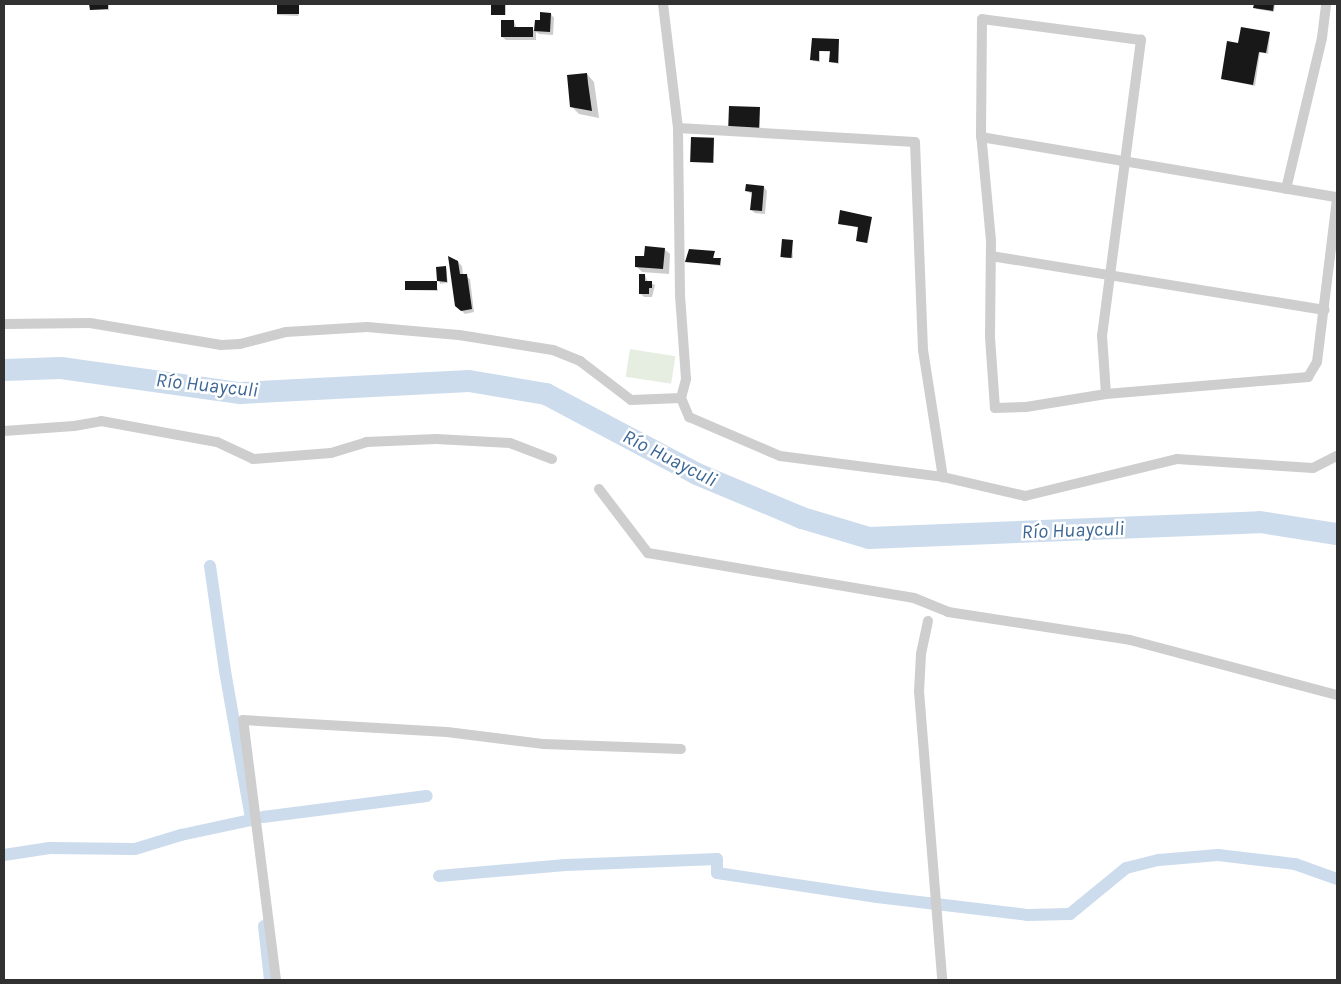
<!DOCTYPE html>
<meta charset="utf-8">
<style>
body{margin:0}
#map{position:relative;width:1341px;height:984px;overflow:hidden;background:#fff;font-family:Karla,sans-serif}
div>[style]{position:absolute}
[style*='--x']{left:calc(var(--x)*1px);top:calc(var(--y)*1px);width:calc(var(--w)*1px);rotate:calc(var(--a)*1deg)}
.green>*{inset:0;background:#e5eee0;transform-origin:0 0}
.shadow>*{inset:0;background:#0003;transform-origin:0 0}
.canal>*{height:12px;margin:-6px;padding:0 6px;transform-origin:6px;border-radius:6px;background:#ccdced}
.river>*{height:22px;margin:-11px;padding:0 11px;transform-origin:11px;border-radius:11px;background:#ccdced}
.building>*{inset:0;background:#181818;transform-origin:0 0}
.street>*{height:10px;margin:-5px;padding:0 5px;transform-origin:5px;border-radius:5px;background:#cecece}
span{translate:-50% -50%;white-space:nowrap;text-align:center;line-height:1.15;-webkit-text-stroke:5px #fff;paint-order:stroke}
.water-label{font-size:20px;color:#3d6795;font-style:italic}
.frame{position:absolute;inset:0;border:5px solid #313131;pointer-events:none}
</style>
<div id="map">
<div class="green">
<div style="left:630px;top:349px;width:46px;height:28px;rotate:9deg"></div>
</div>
<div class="shadow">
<div style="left:91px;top:4px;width:18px;height:6px"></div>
<div style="left:278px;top:4px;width:21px;height:11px;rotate:3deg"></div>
<div style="clip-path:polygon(492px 4px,506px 4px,506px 15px,494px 15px)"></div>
<div style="clip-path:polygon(1255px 4px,1275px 4px,1274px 12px,1256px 9px)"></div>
<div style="clip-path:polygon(551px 14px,554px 18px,553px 35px,539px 34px,536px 32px,536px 40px,506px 40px,502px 37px,514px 21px,517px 29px,532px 29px,535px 31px,536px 21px,541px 21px)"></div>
<div style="clip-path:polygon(1270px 33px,1268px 54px,1260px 52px,1255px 86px,1222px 79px,1239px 44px)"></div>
<div style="clip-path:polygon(813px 39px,839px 41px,839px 64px,831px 62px,831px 52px,820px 51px,820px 62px,813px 61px)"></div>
<div style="clip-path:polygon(587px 74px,594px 82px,599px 118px,579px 114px,572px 107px)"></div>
<div style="clip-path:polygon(714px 139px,714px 163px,693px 162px,691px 161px)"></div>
<div style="clip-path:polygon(764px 187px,767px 191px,765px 214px,755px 213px,751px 210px,753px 195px,747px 191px)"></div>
<div style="clip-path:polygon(871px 218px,868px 243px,857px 240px,859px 228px,839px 223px)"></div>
<div style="clip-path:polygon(792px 241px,793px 258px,784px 258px,782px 256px)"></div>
<div style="clip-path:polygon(664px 249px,670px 254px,669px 274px,642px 272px,636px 266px,645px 257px)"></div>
<div style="clip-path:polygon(714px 252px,714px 259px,720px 260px,721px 266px,687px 261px)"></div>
<div style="clip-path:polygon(458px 262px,462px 266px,463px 275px,470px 279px,474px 312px,465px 314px,460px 309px)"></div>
<div style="left:446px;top:267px;width:16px;height:8px;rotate:83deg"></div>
<div style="clip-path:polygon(645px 275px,648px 282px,655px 285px,652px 297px,644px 297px,640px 293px)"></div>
<div style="clip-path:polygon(436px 282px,438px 291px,406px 290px)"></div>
</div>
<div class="canal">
<div style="--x:210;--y:566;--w:106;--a:81.9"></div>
<div style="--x:225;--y:671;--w:150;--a:80"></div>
<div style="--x:263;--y:817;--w:165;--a:-7.3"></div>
<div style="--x:4;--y:855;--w:46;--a:-8.8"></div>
<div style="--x:49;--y:848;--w:86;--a:0.7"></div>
<div style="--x:135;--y:849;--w:48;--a:-16.9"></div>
<div style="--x:181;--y:835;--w:72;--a:-12.1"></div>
<div style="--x:439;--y:876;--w:127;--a:-5"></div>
<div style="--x:566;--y:865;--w:151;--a:-2.3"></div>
<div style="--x:717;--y:859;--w:14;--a:90"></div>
<div style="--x:717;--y:873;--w:162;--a:8.5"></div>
<div style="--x:877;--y:897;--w:151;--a:6.8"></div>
<div style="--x:1027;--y:915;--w:43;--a:-1.3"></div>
<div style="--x:1070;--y:914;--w:72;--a:-39.4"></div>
<div style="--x:1126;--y:868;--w:34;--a:-14"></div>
<div style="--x:1159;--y:860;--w:59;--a:-4.8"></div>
<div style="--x:1218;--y:855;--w:78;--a:6.7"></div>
<div style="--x:1295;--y:864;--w:45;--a:19.7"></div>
<div style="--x:264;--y:926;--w:54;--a:83.7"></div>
</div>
<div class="river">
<div style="--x:4;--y:370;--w:57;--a:-2"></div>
<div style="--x:61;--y:368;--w:181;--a:8"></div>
<div style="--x:240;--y:393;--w:229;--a:-3"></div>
<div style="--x:469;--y:381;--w:78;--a:9.6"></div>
<div style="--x:546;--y:394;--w:171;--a:27.9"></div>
<div style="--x:697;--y:474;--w:114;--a:22.7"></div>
<div style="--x:802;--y:518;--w:70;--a:16.6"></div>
<div style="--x:869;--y:538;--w:391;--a:-2.3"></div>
<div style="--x:1260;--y:522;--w:78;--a:8.9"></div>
</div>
<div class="building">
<div style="clip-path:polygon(89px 4px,108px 4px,108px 9px,90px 10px)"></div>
<div style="left:277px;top:4px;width:22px;height:10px"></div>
<div style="left:491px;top:4px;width:14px;height:11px"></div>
<div style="clip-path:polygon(1254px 4px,1274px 4px,1273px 11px,1253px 8px)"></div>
<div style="clip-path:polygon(540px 12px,551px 13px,550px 32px,534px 31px,535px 20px,540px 20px)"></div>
<div style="clip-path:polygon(501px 20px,514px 20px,514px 27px,533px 27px,533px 37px,501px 37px)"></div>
<div style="clip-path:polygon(1241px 27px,1270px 32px,1266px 53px,1259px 52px,1253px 85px,1221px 79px,1227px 41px,1238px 43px)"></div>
<div style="clip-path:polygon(812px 38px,839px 39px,838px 63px,829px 62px,830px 51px,819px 51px,819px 61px,810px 60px)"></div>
<div style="clip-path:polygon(587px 73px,588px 83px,592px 111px,570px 107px,567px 75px)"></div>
<div style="left:729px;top:106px;width:31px;height:22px;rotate:2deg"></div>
<div style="left:691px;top:137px;width:23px;height:25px;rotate:2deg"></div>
<div style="clip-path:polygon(746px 184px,764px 186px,762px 211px,750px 210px,752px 192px,745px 191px)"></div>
<div style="clip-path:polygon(840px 210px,872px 217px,867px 243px,856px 241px,858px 227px,838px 224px)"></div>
<div style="left:782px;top:239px;width:11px;height:18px;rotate:5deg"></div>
<div style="clip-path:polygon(645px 246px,665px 248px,663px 269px,635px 267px,635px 256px,644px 256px)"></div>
<div style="clip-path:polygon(689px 249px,715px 251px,713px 258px,721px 258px,720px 265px,685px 262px)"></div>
<div style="clip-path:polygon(448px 256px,458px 261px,460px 274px,467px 274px,472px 309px,461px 311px,455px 306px)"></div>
<div style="clip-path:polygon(446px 266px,447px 282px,437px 281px,437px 290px,405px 290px,405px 281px,437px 281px,436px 267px)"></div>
<div style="clip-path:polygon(639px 274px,645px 274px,645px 281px,652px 281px,652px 288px,649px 288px,649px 294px,639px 294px)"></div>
</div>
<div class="street">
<div style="--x:678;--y:128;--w:237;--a:3.4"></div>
<div style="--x:915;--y:142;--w:208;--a:87.8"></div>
<div style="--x:923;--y:350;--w:129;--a:81.1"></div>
<div style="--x:981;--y:137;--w:361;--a:9.6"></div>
<div style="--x:1286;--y:189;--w:155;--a:-76.6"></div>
<div style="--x:1322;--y:38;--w:34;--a:-83"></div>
<div style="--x:991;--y:256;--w:338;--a:9.2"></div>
<div style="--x:4;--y:324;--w:86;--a:-0.7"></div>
<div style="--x:90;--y:323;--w:133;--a:9.5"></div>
<div style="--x:221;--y:345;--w:19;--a:-3"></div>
<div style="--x:240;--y:344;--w:48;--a:-14.6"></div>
<div style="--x:286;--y:332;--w:81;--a:-3.5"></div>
<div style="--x:367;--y:327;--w:92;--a:5"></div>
<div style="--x:459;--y:335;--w:95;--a:9.1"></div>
<div style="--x:553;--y:350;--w:29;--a:22"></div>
<div style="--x:580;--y:361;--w:64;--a:37.4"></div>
<div style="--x:631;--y:400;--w:50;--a:-2.3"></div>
<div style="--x:681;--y:398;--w:20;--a:-75"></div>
<div style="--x:686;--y:379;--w:84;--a:-94.1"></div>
<div style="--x:680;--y:295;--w:167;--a:-90.7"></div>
<div style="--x:678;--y:128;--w:125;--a:-96.9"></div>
<div style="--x:1106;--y:394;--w:58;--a:-93.9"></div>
<div style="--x:1102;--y:336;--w:299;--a:-82.5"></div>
<div style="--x:1141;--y:40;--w:160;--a:-172.5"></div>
<div style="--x:982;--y:19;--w:114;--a:90.5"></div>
<div style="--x:981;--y:133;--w:107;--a:84.7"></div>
<div style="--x:991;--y:240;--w:97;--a:90.6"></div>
<div style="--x:990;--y:337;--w:71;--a:86"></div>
<div style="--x:995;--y:408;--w:31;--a:-2"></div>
<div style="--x:1026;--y:407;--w:81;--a:-9.2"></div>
<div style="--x:1106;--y:394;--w:203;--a:-4.8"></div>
<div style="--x:1308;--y:377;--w:17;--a:-59"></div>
<div style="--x:1317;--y:362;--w:163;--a:-83"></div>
<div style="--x:681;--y:398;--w:21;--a:67"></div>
<div style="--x:689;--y:417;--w:99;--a:23.2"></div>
<div style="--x:780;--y:456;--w:164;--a:7.3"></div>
<div style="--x:943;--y:477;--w:84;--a:13"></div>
<div style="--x:1025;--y:496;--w:156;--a:-13.7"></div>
<div style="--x:1177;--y:459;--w:136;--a:3.8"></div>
<div style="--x:1313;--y:468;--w:27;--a:-27"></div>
<div style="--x:4;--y:431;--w:70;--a:-4.1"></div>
<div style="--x:74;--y:426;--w:27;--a:-10"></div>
<div style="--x:101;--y:421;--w:118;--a:10.3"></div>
<div style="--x:217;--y:442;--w:40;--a:25"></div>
<div style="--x:253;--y:459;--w:78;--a:-4.4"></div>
<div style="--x:331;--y:453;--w:37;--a:-17"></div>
<div style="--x:366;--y:442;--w:70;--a:-2.5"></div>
<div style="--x:436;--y:439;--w:74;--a:3.1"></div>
<div style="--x:510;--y:443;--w:45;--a:20.9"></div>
<div style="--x:599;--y:489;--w:81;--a:52.6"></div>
<div style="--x:648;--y:553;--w:270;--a:9.6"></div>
<div style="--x:914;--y:598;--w:37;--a:22"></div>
<div style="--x:948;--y:612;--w:184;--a:8.7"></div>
<div style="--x:1130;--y:640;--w:214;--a:14.9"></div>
<div style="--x:928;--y:621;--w:34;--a:102"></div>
<div style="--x:921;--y:654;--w:37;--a:93"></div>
<div style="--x:919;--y:691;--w:290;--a:85.4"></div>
<div style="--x:276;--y:980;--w:262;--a:-97.2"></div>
<div style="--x:243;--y:720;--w:204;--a:3.4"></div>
<div style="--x:447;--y:732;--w:98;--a:7.1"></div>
<div style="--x:544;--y:744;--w:137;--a:2.1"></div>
</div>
<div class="water-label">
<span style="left:207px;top:385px;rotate:6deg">Río Huayculi</span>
<span style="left:670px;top:458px;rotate:27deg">Río Huayculi</span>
<span style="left:1073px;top:530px;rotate:-2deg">Río Huayculi</span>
</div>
<div class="frame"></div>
</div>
